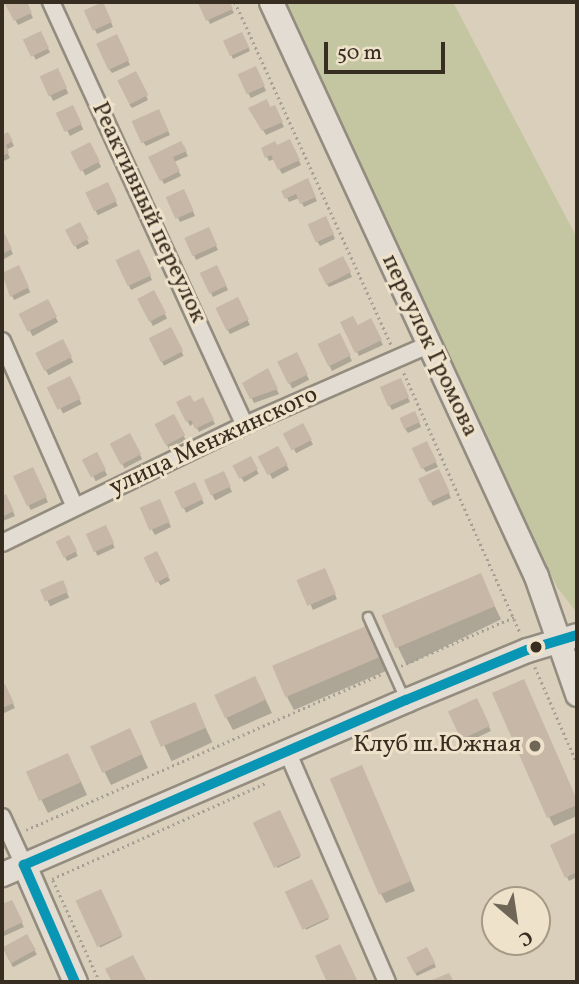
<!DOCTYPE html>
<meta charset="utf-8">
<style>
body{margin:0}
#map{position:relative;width:579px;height:984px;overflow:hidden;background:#d9cfbb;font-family:Vollkorn,serif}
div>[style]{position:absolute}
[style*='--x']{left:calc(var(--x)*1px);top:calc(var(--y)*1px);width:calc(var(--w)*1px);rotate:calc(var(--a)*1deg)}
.green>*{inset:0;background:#c4c5a1}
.shadow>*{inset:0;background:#0003;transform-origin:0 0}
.building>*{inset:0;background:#c6b7a7;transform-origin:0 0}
.path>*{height:2.5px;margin-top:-1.25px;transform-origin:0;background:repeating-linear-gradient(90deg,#a59f96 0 2px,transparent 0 5.5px)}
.roads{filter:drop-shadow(2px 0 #938c7f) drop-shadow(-2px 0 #938c7f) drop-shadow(0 2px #938c7f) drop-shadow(0 -2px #938c7f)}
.lane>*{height:8px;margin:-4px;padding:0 4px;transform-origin:4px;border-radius:4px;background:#e2dcd2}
.street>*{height:16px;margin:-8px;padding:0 8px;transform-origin:8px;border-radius:8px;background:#e2dcd2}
.secondary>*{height:23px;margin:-11.5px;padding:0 11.5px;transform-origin:11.5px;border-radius:11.5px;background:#e2dcd2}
.bus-1>*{height:10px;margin:-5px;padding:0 5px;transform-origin:5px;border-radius:5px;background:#0896b4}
.dots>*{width:19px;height:19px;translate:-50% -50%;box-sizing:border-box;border:4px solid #efe2ca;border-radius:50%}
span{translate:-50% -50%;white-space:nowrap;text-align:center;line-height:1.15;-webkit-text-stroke:6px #efe2ca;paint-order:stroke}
.street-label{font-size:24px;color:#382d21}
.poi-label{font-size:24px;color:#382d21}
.right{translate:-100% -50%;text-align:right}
.frame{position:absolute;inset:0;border:4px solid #382d21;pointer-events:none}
.north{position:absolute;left:481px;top:886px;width:70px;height:70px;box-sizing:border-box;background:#efe2ca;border:2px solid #a69a86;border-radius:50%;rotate:151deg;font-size:19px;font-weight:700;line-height:28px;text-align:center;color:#382d21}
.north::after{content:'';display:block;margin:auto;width:24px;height:32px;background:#706657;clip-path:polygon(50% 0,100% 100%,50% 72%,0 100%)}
.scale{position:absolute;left:324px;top:42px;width:121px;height:32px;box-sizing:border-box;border:4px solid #382d21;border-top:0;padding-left:9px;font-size:21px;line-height:24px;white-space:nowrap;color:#382d21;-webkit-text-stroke:5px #efe2ca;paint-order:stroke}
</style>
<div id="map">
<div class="green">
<div style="clip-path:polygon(283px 2px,453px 2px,577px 238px,577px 613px,557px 587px,513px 499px)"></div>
</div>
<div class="shadow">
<div style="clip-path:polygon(6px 2px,25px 2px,33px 18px,18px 25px)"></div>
<div style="clip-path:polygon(206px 2px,228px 2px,234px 13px,210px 24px,201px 4px)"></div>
<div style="clip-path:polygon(105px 8px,113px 27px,97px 34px,86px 11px)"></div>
<div style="left:40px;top:33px;width:22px;height:16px;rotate:63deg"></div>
<div style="clip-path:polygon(244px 38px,250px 51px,233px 59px,225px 41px)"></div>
<div style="clip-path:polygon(119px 41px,130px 65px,112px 73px,109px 69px)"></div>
<div style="left:57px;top:71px;width:25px;height:17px;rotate:63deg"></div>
<div style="clip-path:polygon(258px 73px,266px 91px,251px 98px,248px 93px)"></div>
<div style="clip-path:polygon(138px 78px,148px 100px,132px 108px,129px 104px)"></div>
<div style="left:72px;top:107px;width:25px;height:15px;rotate:63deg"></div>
<div style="clip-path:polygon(251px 108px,276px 111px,284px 127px,266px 135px)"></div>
<div style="clip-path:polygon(161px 116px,170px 135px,146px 146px,143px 142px)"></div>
<div style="clip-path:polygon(8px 134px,14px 146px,6px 150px,10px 158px,2px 162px,2px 136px)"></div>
<div style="clip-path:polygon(181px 143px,188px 156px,174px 162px,181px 176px,164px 184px,150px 157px)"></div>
<div style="left:89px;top:144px;width:26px;height:18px;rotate:62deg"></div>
<div style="clip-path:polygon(292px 146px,301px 165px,282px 174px,274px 159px,269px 161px,263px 149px)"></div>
<div style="clip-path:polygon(307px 181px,317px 201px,304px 207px,299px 198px,289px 202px,284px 191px)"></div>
<div style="left:108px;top:185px;width:23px;height:22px;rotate:65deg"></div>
<div style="clip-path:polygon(186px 195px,195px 216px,180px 222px,178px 218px)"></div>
<div style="clip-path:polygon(328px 222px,335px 239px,320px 246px,317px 241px)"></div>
<div style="left:79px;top:224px;width:22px;height:13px;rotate:63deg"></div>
<div style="clip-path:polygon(2px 231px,13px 254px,2px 260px)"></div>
<div style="clip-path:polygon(210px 233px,218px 250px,196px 260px,194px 255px)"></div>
<div style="clip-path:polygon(141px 255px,152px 280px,131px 290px,117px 261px)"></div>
<div style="clip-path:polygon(345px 262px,352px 277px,329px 287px,326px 283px)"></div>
<div style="left:18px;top:267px;width:28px;height:18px;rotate:64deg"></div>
<div style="clip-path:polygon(219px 271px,228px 290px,213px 297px,211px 293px)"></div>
<div style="left:153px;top:292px;width:30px;height:16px;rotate:62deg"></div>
<div style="left:47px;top:302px;width:23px;height:29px;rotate:61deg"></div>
<div style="clip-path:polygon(240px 304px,250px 325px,230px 334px,227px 329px)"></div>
<div style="clip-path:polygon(371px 321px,383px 345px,359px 356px,343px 323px,357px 328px)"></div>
<div style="left:170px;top:329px;width:30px;height:22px;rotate:63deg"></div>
<div style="clip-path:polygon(342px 339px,352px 361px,332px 371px,319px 345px)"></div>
<div style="left:62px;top:341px;width:24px;height:28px;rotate:62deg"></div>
<div style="left:296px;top:354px;width:29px;height:19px;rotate:63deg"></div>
<div style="clip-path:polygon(267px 371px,279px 394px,254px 403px,244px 383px)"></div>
<div style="left:69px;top:379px;width:28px;height:21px;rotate:63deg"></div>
<div style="clip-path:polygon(402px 385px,410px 402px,392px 410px,389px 405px)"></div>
<div style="clip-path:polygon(202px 399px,215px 424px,199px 432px,194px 423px,190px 426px,178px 403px,193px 404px)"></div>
<div style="left:173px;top:416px;width:27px;height:19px;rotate:62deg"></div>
<div style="clip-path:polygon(417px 417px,421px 427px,408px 433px,405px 429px)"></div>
<div style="left:303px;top:425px;width:22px;height:19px;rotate:63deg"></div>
<div style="left:130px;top:436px;width:26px;height:20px;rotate:62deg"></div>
<div style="clip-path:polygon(427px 443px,438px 467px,426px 472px,423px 468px)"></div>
<div style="left:277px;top:448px;width:25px;height:19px;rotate:61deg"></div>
<div style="left:96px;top:454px;width:24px;height:13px;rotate:62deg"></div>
<div style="left:250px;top:459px;width:17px;height:17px;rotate:59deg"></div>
<div style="left:35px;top:473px;width:32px;height:19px;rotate:66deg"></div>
<div style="left:223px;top:474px;width:20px;height:19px;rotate:63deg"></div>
<div style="clip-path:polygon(441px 476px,451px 498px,433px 506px,420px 480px)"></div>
<div style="left:194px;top:484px;width:22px;height:20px;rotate:63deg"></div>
<div style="clip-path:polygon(6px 496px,15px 516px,3px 521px,2px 498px)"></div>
<div style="clip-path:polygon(162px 506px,171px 527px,155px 535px,152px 530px)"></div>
<div style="left:105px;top:527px;width:23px;height:19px;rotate:65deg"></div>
<div style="left:69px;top:537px;width:21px;height:12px;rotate:65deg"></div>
<div style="left:156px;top:553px;width:31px;height:11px;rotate:63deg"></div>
<div style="clip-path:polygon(326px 575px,337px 599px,313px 610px,300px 582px)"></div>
<div style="left:480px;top:576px;width:48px;height:105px;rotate:64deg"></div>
<div style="left:62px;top:582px;width:17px;height:21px;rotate:65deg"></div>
<div style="clip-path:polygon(365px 628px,386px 671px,294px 710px,287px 697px)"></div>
<div style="clip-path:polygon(255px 678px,272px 713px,233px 730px,226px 717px)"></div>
<div style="clip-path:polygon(524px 681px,577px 801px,577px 816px,554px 826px,549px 817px)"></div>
<div style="clip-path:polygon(5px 686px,15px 708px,2px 714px,2px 687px)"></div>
<div style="clip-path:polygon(478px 704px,491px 731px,465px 743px,450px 712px)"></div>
<div style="left:195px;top:705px;width:41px;height:45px;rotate:65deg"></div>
<div style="clip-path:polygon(137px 744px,148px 768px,111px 785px,92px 747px)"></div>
<div style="clip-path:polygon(75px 769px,87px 795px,48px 813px,28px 773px)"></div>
<div style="clip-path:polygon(366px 777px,415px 891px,386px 903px,381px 894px)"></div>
<div style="left:279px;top:812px;width:50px;height:25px;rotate:65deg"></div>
<div style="clip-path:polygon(577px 834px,577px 877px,569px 881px,552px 846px)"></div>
<div style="left:311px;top:881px;width:42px;height:25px;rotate:65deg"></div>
<div style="left:100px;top:892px;width:50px;height:24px;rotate:64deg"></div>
<div style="clip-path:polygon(11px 902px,24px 927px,4px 936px,2px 906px)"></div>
<div style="left:27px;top:936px;width:21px;height:27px;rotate:62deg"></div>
<div style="clip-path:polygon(429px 953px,436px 967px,417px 976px,414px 971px)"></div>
</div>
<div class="building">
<div style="clip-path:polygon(4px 2px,27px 2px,32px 13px,14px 21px)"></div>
<div style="left:103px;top:2px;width:22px;height:21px;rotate:66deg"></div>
<div style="clip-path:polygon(202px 2px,230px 2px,233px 9px,206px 21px,198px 3px)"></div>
<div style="left:41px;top:31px;width:19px;height:20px;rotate:65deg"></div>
<div style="left:242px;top:32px;width:17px;height:21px;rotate:65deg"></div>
<div style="left:117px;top:34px;width:29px;height:23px;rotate:65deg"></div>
<div style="left:256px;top:66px;width:22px;height:20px;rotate:66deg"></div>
<div style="left:58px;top:68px;width:22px;height:20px;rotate:66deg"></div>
<div style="left:136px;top:71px;width:27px;height:21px;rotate:63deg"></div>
<div style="clip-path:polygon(267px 99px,270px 107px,275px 105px,283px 122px,262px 131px,248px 108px)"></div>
<div style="left:73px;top:105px;width:21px;height:19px;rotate:65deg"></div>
<div style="left:159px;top:109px;width:24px;height:30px;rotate:66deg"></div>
<div style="clip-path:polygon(8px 132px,13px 141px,6px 145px,9px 153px,2px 156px,2px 135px)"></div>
<div style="clip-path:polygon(290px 139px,300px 160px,278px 170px,271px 155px,265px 158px,261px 148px,275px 141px,277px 145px)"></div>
<div style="clip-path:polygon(181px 141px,187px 151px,173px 157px,180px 171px,160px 181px,148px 157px)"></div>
<div style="left:90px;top:142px;width:22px;height:22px;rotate:63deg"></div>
<div style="clip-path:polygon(308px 178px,316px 197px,300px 204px,296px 194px,285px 199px,281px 191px)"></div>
<div style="left:108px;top:182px;width:21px;height:25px;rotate:65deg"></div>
<div style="left:184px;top:189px;width:24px;height:20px;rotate:66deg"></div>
<div style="left:326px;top:216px;width:20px;height:20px;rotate:66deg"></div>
<div style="left:80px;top:222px;width:19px;height:17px;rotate:62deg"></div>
<div style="left:209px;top:227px;width:20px;height:27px;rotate:66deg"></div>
<div style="clip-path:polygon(2px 228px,12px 249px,2px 254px)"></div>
<div style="left:139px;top:249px;width:29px;height:26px;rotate:65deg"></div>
<div style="left:343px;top:256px;width:18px;height:28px;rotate:63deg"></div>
<div style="clip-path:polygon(19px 265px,29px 287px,10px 297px,2px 273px)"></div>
<div style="left:217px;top:265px;width:23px;height:19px;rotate:65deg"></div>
<div style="left:154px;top:290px;width:26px;height:19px;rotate:62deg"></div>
<div style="left:238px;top:297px;width:25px;height:25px;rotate:64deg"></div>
<div style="left:48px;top:299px;width:20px;height:33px;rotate:63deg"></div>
<div style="clip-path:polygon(353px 316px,358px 325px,371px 318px,382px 340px,355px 353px,340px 322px)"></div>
<div style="left:171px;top:327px;width:27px;height:25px;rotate:63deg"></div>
<div style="left:340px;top:333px;width:25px;height:25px;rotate:64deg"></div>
<div style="left:63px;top:339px;width:20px;height:31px;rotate:63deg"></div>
<div style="left:297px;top:352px;width:25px;height:22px;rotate:64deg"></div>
<div style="clip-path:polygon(268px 368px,278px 389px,250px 399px,242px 383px)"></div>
<div style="left:70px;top:376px;width:25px;height:26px;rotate:64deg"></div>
<div style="left:401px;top:378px;width:21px;height:23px;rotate:67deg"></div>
<div style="clip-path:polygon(190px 395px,194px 402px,203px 397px,214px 420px,195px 429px,191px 420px,186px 422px,176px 402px)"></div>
<div style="left:415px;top:411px;width:12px;height:17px;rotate:66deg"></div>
<div style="left:174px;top:414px;width:24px;height:22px;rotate:62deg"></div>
<div style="left:303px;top:423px;width:19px;height:23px;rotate:62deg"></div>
<div style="left:130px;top:433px;width:24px;height:23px;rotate:62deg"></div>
<div style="left:427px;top:441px;width:23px;height:17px;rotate:65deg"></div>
<div style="left:278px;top:446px;width:21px;height:23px;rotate:62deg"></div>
<div style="left:97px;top:452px;width:20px;height:17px;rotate:63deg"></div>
<div style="left:251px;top:456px;width:15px;height:21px;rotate:62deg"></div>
<div style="left:33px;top:467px;width:33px;height:22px;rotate:65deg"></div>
<div style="left:439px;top:469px;width:26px;height:23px;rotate:65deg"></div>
<div style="left:224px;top:471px;width:17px;height:22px;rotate:66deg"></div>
<div style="left:195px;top:482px;width:19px;height:23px;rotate:65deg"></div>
<div style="clip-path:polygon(6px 494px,14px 511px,2px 517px,2px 496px)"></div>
<div style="left:160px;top:499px;width:25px;height:22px;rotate:67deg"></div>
<div style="left:106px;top:525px;width:20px;height:22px;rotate:66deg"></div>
<div style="left:69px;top:535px;width:18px;height:15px;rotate:63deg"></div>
<div style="left:157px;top:551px;width:28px;height:15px;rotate:64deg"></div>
<div style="left:325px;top:568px;width:28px;height:31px;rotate:67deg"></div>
<div style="left:481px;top:573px;width:36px;height:108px;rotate:67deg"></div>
<div style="left:63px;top:580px;width:13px;height:25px;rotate:67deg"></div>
<div style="left:366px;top:626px;width:34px;height:102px;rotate:67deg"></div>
<div style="left:255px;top:676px;width:26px;height:45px;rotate:65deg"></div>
<div style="clip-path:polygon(524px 679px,577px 800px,577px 805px,547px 818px,492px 693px)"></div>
<div style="clip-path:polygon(5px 684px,14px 703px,2px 708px,2px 685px)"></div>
<div style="left:477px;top:698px;width:31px;height:32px;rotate:65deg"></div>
<div style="left:195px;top:702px;width:28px;height:49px;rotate:67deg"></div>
<div style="left:130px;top:728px;width:29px;height:44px;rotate:65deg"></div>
<div style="left:68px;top:753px;width:32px;height:46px;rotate:66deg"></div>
<div style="left:362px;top:765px;width:126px;height:35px;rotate:67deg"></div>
<div style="left:280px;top:810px;width:50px;height:30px;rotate:65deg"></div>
<div style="clip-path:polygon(577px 832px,577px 872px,565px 878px,550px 845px)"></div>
<div style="left:312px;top:879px;width:42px;height:30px;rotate:65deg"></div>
<div style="left:101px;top:889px;width:51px;height:28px;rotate:65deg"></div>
<div style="clip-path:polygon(12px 900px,23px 922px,2px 932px,2px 904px)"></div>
<div style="left:27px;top:934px;width:18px;height:28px;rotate:61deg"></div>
<div style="clip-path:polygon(340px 944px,358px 982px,327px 982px,315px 956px)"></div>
<div style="left:427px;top:947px;width:18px;height:23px;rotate:63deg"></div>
<div style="clip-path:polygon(133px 955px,147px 982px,112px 982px,105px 969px)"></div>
<div style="clip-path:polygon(449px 973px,454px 982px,427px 982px)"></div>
</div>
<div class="path">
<div style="--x:235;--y:2;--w:377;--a:65.5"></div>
<div style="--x:404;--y:373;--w:284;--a:65.9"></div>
<div style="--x:401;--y:666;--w:123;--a:-23.4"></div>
<div style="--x:535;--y:667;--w:105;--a:66.4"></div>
<div style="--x:26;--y:830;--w:389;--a:-23.7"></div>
<div style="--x:52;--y:879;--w:235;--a:-24.2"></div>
<div style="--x:53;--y:880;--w:112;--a:65.3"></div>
</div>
<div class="roads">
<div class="lane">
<div style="--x:368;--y:617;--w:88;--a:65.8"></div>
</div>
<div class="street">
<div style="--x:51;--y:2;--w:465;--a:65.4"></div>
<div style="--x:2;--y:341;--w:181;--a:66.3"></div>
<div style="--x:2;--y:543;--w:270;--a:-25.9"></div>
<div style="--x:245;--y:425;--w:200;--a:-23.6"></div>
<div style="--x:287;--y:751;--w:252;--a:66.6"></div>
<div style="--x:2;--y:817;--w:53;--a:65.4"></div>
</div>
<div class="secondary">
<div style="--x:271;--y:2;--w:632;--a:65.22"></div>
<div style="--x:536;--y:576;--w:125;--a:70.8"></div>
<div style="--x:24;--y:865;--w:128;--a:66.4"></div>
<div style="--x:2;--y:874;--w:440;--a:-23.3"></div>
<div style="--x:406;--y:700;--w:131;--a:-22.5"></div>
<div style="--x:527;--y:650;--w:52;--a:-16.7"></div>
</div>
</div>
<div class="bus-1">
<div style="--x:75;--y:982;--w:128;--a:-113.6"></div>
<div style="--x:24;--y:865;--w:416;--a:-23.4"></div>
<div style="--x:406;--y:700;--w:131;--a:-22.5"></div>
<div style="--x:527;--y:650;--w:52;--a:-16.7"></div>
</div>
<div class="dots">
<div style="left:536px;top:647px;background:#382d21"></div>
<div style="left:535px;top:746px;background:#706657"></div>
</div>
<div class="street-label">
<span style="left:148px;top:213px;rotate:65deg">Реактивный переулок</span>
<span style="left:429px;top:346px;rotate:65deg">переулок Громова</span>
<span style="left:214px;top:442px;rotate:-25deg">улица Менжинского</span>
</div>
<div class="poi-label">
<span class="right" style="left:521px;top:746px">Клуб ш.Южная</span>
</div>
<div class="frame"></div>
<div class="north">С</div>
<div class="scale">50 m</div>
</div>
